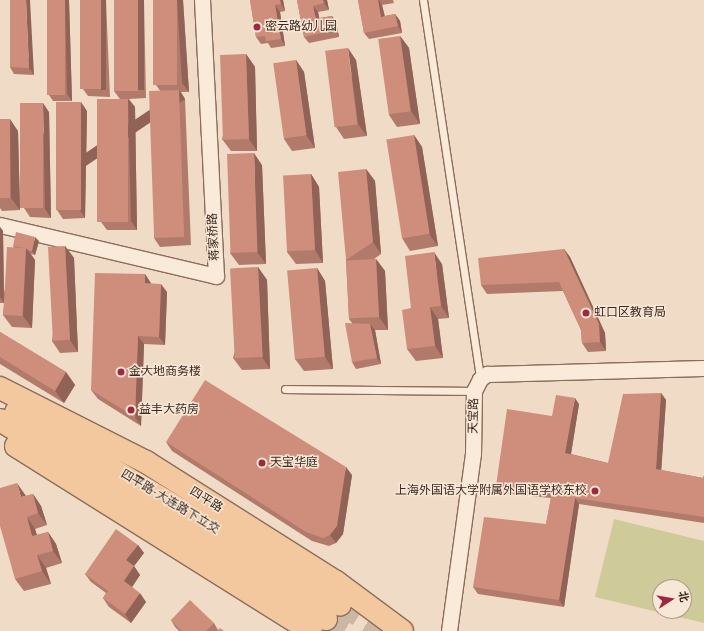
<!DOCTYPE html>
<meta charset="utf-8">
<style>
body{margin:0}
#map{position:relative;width:704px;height:631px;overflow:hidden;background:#f0dbc7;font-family:"Zilla Slab","Noto Sans SC",serif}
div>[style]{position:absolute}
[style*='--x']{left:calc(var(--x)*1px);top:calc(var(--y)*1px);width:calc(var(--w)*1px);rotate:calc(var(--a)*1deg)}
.green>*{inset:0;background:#ceca9a}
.primary-tunnel>*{height:22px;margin-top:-11px;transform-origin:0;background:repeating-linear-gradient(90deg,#ccb7a5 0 22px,transparent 0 33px)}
.roads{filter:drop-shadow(1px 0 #8c6c5b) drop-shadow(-1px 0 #8c6c5b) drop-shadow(0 1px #8c6c5b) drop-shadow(0 -1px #8c6c5b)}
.lane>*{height:7px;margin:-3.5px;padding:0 3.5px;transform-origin:3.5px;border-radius:3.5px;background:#faeada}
.street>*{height:15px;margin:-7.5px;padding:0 7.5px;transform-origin:7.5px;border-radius:7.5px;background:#faeada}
.primary>*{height:22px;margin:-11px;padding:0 11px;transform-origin:11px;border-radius:11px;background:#f3c89e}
.wall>*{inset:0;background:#b27a6b}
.shaded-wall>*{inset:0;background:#916357;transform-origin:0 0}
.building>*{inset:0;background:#cf8e7c;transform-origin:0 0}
.dots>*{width:11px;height:11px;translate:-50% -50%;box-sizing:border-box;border:2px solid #f7e7d6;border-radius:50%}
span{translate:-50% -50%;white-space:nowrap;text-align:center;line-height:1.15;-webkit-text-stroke:3px #f7e7d6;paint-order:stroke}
.poi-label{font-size:12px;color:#3c281f}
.left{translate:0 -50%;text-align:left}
.right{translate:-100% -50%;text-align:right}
.street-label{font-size:12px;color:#3c281f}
.north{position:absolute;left:652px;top:579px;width:40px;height:40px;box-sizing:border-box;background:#f7e7d6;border:1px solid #ac9b8d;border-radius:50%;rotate:78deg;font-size:11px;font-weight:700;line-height:16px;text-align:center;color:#3c281f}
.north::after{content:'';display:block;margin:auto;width:14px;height:18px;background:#9d2941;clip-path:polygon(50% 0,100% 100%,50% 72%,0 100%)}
</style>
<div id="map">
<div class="green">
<div style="clip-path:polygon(evenodd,614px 519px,704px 541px,704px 623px,595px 597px,614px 519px,660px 587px,684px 587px,684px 611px,660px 611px,660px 587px)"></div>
</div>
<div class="primary-tunnel">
<div style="--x:340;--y:604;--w:51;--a:32.1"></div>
<div style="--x:326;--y:619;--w:23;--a:31"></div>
</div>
<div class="roads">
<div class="lane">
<div style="--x:423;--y:0;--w:383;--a:81.4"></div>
<div style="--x:285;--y:389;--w:189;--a:0.6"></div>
</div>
<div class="street">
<div style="--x:0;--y:225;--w:222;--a:13.3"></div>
<div style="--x:216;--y:276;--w:276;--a:-92.9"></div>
<div style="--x:449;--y:631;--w:179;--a:-82.3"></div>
<div style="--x:473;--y:454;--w:63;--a:-89.1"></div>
<div style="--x:474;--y:391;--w:13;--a:-63"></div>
<div style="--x:480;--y:379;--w:9;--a:-36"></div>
<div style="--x:487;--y:374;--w:217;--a:-1.6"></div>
</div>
<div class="primary">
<div style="--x:0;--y:388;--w:164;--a:26.9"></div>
<div style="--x:146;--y:462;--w:225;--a:32.3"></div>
<div style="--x:336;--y:582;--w:82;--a:36.6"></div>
<div style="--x:16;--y:412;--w:377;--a:30.7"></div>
<div style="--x:0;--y:420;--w:382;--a:31.4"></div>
<div style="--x:16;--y:446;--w:348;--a:32.1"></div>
</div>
</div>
<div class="wall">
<div style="clip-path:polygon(10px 0,34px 75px,14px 74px,10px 67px)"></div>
<div style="clip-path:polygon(47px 0,69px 0,72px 101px,53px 101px,49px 95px)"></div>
<div style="clip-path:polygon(80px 0,106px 0,110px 97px,88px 96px,83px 89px)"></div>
<div style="clip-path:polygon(114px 0,144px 0,146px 98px,129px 99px,135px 107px,137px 230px,107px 230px,101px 222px,120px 99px,114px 91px)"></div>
<div style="clip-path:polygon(153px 0,183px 0,189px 92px,181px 92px,185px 99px,191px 245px,160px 247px,154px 238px,161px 92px,156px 85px)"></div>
<div style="clip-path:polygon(250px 0,283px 0,285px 11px,280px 12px,285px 46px,271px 48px,268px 43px,261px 44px,256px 37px)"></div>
<div style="clip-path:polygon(297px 0,327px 0,329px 10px,318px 12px,319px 18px,332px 16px,336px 22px,339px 37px,309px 43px,304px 37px)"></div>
<div style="clip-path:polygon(358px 0,393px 0,394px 3px,382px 5px,385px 16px,395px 14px,400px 21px,402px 33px,369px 39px,364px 33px)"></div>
<div style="clip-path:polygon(400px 36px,409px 48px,420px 124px,397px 127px,389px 115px)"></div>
<div style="clip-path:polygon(246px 54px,255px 67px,257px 151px,231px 151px,222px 139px)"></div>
<div style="clip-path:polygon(296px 60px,304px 72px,315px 148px,292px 151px,284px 139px)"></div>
<div style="clip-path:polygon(356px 60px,367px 136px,344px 139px,336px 127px)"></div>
<div style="clip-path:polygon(87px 111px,85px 218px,63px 219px,57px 210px)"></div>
<div style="clip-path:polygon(49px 112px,51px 218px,30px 217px,24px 208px)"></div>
<div style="clip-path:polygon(0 119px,18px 131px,20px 210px,2px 211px,0 208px)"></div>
<div style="clip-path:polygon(414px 135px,422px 147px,438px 246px,410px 251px,402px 238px)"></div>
<div style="clip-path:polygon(262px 165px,266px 264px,239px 265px,230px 253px)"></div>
<div style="clip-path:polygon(366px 169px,375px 181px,381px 254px,374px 259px,376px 259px,385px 271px,388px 330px,375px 330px,381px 364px,356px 369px,352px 362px,352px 323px,349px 319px,346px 260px)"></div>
<div style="clip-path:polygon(311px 174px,319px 187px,323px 263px,296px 264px,287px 252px)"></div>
<div style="clip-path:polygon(0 227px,3px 231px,4px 293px,14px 247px,13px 246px,39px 241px,35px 255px,31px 254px,35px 260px,32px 328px,12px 327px,3px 315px,4px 303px,0 303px)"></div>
<div style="clip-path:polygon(65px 246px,74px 258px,78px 352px,60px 353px,52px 341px)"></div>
<div style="clip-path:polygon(564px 249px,570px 257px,605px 333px,606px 351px,588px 352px,582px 343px,581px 330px,563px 291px,487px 294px,481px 285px)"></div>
<div style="clip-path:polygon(442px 264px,449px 318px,438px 319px,443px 358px,416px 361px,407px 349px,411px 308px)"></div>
<div style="clip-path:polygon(258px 267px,267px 280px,270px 369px,242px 370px,233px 358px)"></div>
<div style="clip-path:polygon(317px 268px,325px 281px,333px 369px,304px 371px,295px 359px)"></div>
<div style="clip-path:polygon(145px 274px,151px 284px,167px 292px,165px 345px,144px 344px,141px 426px,98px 399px,91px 390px)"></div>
<div style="clip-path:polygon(0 332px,66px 372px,75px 385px,64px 403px,0 364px)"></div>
<div style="clip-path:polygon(661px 393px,666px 400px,661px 470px,703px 478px,704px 475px,704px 523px,579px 504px,564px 607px,478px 594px,473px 587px,546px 524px,551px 498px,500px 493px,496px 486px,552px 416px,579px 404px,571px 454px,608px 463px)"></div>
<div style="clip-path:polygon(166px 442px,352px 475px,343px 534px,336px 543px,329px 546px,312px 541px,172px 451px)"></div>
<div style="clip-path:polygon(33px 494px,41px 506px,47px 525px,35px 529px,37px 535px,48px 532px,56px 544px,62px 563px,46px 568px,51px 584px,24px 591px,15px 579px,26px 496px)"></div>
<div style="clip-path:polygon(138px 545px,144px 553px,134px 566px,140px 575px,132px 587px,146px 602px,131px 623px,109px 607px,103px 598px,106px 593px,91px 582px,85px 574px)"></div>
<div style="clip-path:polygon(171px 620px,214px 623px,218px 630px,224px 631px,179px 631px,175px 627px)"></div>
</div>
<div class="shaded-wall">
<div style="clip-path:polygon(26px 0,30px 0,34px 75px,29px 68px)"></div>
<div style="clip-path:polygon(65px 0,69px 0,72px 101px,67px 94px)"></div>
<div style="left:101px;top:0;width:5px;height:90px"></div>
<div style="left:138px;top:0;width:6px;height:90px"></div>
<div style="clip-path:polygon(177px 0,183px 0,189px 92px,182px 83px)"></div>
<div style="clip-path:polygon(280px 0,283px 0,285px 11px,281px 4px)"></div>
<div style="clip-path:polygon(323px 0,327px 0,329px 10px,324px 3px)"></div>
<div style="clip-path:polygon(378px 0,379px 0,382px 5px,386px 24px,381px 17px)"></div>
<div style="clip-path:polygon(275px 5px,280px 12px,285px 46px,281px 39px)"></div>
<div style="clip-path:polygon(313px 6px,318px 12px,321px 25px,316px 19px)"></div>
<div style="clip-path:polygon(395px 14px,400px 21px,402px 33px,398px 26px)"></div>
<div style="clip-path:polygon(332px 16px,336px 22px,339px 37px,335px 30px)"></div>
<div style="clip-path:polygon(400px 36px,409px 48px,420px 124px,411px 111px)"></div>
<div style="clip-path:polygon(348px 48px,356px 60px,367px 136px,358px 124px)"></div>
<div style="clip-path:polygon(246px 54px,255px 67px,257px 151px,249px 139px)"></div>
<div style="clip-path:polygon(296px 60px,304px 72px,315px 148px,306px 135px)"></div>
<div style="left:179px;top:90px;width:11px;height:147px;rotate:56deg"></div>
<div style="clip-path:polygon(128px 99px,135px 107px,137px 230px,131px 221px)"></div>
<div style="clip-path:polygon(81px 102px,87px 111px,85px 218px,79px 209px)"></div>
<div style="clip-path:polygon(43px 103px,49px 112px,51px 218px,45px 209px)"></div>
<div style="clip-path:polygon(10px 119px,18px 131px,20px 210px,11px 198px)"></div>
<div style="clip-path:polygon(414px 135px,422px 147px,438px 246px,429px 234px)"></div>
<div style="clip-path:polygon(254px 153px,262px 165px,266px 264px,257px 252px)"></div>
<div style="clip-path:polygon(366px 169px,375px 181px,381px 254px,373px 242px)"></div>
<div style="clip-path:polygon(311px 174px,319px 187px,323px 263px,315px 250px)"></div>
<div style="clip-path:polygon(0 227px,3px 231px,4px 303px,0 297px)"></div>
<div style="clip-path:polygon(35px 237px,39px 241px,35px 255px,32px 251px)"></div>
<div style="clip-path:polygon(65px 246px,74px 258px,78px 352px,70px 340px)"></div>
<div style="clip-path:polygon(26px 248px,35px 260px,32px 328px,23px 316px)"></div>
<div style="clip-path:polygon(564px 249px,570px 257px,605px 333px,606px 351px,600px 342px)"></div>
<div style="clip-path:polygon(434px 252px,442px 264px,449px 318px,441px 306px)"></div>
<div style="clip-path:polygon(376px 259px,385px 271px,388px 330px,379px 317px)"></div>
<div style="clip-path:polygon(258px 267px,267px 280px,270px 369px,262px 357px)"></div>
<div style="clip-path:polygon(317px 268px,325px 281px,333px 369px,325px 357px)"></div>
<div style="clip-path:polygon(145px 274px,151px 283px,151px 292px,145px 283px)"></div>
<div style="clip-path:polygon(161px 284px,167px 292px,165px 345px,159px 337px)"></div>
<div style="clip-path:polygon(430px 307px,438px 319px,443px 358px,435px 346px)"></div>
<div style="clip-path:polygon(370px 324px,375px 330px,381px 364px,377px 358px)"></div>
<div style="clip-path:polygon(138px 336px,144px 344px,141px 426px,135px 417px)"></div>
<div style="clip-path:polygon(66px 372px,75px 385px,64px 403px,55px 391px)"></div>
<div style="clip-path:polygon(661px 393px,666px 400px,661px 475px,656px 469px)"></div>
<div style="clip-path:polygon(575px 398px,579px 404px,570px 460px,565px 453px)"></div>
<div style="clip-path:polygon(346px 467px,352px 475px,343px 534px,336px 543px,330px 535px)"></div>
<div style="clip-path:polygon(17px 483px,26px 496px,21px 497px)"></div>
<div style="clip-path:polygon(33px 494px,41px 506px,47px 525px,38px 513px)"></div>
<div style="clip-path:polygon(575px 498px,579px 504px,564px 607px,559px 600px)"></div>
<div style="clip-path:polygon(27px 517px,35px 529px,41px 549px,32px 536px)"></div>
<div style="clip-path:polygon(48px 532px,56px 544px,62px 563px,53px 551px)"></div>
<div style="clip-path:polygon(138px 545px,144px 553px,134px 566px,140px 575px,130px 590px,124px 581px,126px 560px)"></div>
<div style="clip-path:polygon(37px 555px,46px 568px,51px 584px,42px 571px)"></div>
<div style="clip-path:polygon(140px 593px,146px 602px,131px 623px,125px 614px)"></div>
</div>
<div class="building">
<div style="clip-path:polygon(10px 0,26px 0,29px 68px,10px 67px)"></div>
<div style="left:47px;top:0;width:18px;height:95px"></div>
<div style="left:80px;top:0;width:21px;height:89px"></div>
<div style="left:114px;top:0;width:24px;height:91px"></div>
<div style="left:153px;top:0;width:24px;height:85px"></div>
<div style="clip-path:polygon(250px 0,280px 0,281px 4px,275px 5px,281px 39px,266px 41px,265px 36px,256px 37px)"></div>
<div style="clip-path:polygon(297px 0,323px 0,324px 3px,313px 6px,316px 19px,332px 16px,335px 30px,304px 37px)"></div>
<div style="clip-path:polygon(358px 0,378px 0,381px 17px,395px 14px,398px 26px,364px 33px)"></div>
<div style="left:400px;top:36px;width:76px;height:22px;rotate:82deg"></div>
<div style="left:348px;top:48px;width:77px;height:23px;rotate:83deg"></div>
<div style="left:246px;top:54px;width:85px;height:26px;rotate:88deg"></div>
<div style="left:296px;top:60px;width:76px;height:23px;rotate:82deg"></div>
<div style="left:179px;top:90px;width:147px;height:30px;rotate:88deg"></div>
<div style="left:97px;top:99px;width:31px;height:123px"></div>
<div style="left:56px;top:102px;width:25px;height:108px"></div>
<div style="left:20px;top:103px;width:23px;height:105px"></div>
<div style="left:0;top:119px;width:10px;height:79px"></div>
<div style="left:414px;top:135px;width:100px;height:28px;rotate:81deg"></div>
<div style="left:254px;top:153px;width:99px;height:27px;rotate:88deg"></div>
<div style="clip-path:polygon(366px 169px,373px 242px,346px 260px,338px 172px)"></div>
<div style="left:311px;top:174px;width:76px;height:28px;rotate:87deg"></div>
<div style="clip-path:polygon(16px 232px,35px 237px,32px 251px,28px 250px,26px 248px,18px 247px,13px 246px)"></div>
<div style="left:65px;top:246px;width:94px;height:17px;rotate:87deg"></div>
<div style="left:7px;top:247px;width:19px;height:68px;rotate:3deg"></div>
<div style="clip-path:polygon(564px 249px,599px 324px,600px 342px,582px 343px,581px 330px,559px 282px,481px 285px,478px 258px)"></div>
<div style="clip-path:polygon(434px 252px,441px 306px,430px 307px,435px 346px,407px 349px,402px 310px,411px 308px,405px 256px)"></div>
<div style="left:376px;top:259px;width:58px;height:30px;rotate:87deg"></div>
<div style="left:258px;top:267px;width:90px;height:28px;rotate:87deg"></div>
<div style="left:317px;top:268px;width:89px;height:30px;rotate:85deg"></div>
<div style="clip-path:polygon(95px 273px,145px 274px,145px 283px,161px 284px,159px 337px,138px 336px,135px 417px,91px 390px)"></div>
<div style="clip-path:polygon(345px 323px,370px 324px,377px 358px,352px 362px)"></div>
<div style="clip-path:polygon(0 332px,66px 372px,55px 391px,0 357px)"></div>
<div style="clip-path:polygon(205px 380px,346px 467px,337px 526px,330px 535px,323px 538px,306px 532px,166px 442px)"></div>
<div style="clip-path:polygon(661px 393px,656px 469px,703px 478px,704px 475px,704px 517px,575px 498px,559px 600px,473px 587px,484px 517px,546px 524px,552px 492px,496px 486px,507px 409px,552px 416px,556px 395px,575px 398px,565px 453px,608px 463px,623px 394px)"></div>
<div style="clip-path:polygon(17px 483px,21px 497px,33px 494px,38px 513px,27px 517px,32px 536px,48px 532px,53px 551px,37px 555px,42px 571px,15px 579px,0 526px,0 488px)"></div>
<div style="clip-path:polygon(116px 529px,138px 545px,126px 560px,134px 566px,124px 581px,140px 593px,125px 614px,103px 598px,108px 591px,85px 574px)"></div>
<div style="clip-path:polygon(190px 600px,214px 623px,206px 631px,181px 631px,171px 620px)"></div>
<div style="clip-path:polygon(220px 628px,224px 631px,217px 631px)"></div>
</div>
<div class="dots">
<div style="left:257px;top:27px;background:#9d2941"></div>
<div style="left:586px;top:313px;background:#9d2941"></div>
<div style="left:121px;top:372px;background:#9d2941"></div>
<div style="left:131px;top:410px;background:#9d2941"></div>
<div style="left:262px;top:463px;background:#9d2941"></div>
<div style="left:595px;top:491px;background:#9d2941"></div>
</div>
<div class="poi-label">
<span class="left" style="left:265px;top:27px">密云路幼儿园</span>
<span class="left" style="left:594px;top:313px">虹口区教育局</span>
<span class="left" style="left:129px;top:372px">金大地商务楼</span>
<span class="left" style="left:139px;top:410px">益丰大药房</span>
<span class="left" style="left:270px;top:463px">天宝华庭</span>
<span class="right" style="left:587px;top:491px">上海外国语大学附属外国语学校东校</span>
</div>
<div class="street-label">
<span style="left:214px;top:237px;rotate:-93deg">蒋家桥路</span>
<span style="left:474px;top:416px;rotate:-89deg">天宝路</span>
<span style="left:206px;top:500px;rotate:32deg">四平路</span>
<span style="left:170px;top:502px;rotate:31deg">四平路-大连路下立交</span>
</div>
<div class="north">北</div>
</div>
